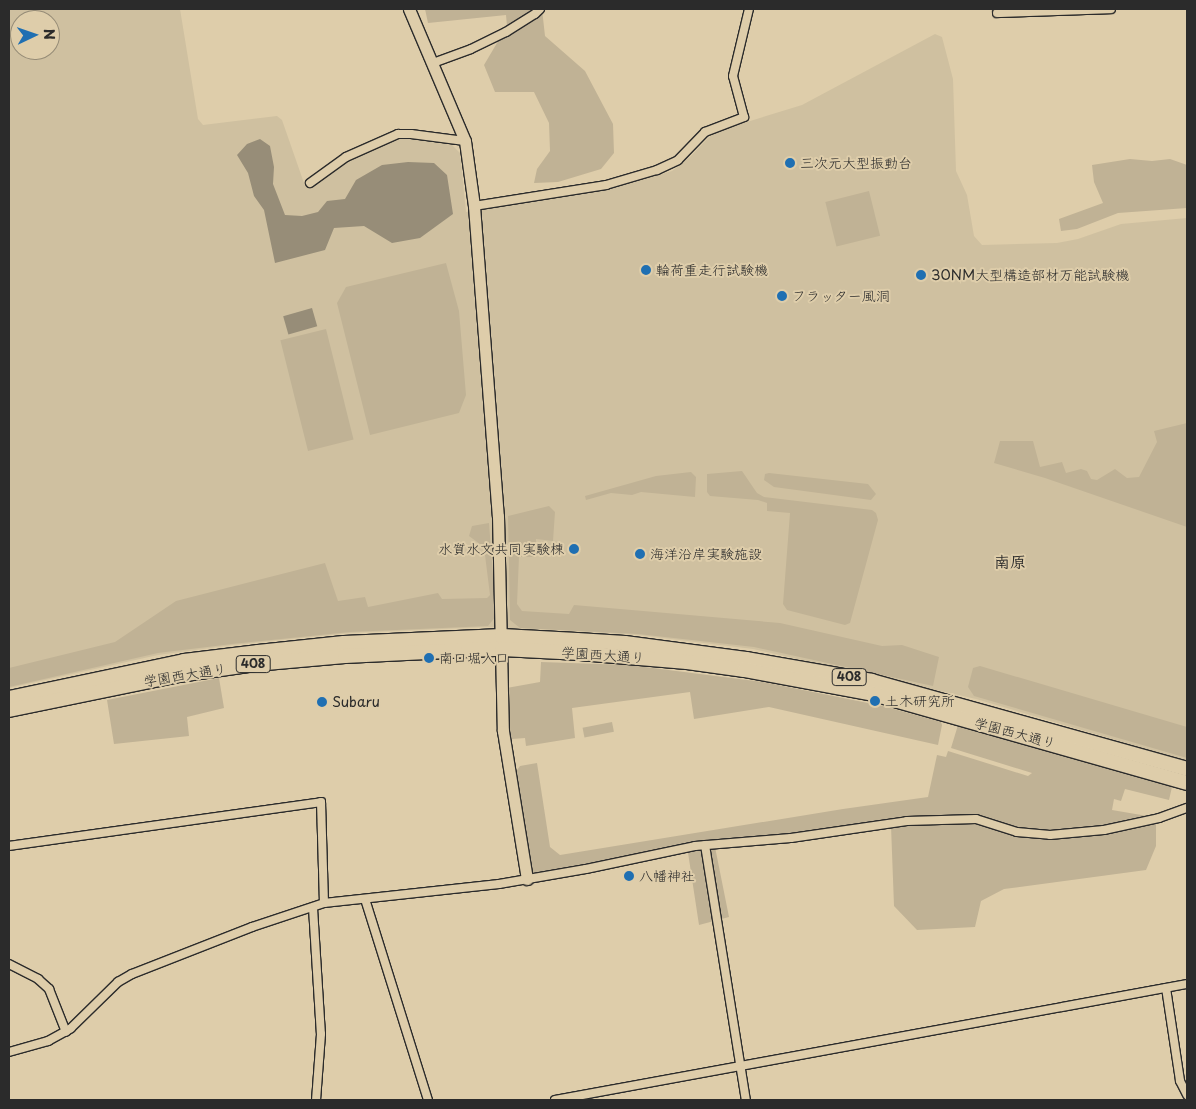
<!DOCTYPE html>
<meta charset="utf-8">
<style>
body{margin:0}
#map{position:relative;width:1196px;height:1109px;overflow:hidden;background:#decdaa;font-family:"Playpen Sans","Klee One",sans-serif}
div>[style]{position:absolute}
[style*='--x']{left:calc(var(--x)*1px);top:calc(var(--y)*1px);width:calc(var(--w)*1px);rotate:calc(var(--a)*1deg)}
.built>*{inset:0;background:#cfc0a0}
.green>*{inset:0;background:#c0b295;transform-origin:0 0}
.water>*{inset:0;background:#978d78;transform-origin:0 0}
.roads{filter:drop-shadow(1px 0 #2b2b2b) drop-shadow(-1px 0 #2b2b2b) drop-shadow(0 1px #2b2b2b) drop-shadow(0 -1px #2b2b2b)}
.street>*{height:8px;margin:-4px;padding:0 4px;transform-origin:4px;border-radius:4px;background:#decdaa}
.secondary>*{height:11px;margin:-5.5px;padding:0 5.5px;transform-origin:5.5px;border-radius:5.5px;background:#decdaa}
.highway>*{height:14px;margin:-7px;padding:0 7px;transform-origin:7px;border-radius:7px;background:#decdaa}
.dots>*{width:14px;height:14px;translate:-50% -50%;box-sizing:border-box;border:2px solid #decdaa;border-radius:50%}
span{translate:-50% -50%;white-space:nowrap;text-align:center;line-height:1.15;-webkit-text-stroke:4px #decdaa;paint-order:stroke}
.shield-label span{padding:1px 4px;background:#decdaa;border:1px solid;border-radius:4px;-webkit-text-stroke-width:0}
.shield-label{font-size:12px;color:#2b2b2b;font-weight:700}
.poi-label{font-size:14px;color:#2b2b2b}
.left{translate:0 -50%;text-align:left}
.right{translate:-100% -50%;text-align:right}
.street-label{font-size:14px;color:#2b2b2b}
.quarter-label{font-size:16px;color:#2b2b2b;font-weight:700}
.frame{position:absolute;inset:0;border:10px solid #2b2b2b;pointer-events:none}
.north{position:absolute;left:10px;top:10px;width:50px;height:50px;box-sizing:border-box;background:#decdaa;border:1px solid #968c77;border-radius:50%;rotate:87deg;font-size:14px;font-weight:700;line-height:20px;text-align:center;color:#2b2b2b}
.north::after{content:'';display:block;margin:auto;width:18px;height:22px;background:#1f6fb2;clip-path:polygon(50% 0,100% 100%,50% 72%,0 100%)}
</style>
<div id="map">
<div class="built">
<div style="clip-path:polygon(evenodd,9px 9px,180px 9px,198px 119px,203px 125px,277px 116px,282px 120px,305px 186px,308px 187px,354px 157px,405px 137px,452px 145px,460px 153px,466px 212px,607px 190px,672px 171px,690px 157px,709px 137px,721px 130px,802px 105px,935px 34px,942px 37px,953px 79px,956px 171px,967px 195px,974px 236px,982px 245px,1057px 243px,1078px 239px,1121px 224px,1187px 218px,1187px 761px,976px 699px,753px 649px,638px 635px,554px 630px,488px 627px,350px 633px,233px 645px,158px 655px,9px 688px,9px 9px,20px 20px,50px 20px,50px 50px,20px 50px,20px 20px)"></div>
</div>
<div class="green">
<div style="clip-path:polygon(425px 9px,542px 9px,545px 36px,585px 71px,613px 124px,614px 153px,601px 169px,558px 182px,534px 183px,537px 169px,550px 151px,549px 123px,534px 92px,495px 92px,484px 65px,507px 26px,506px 15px,428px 23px)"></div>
<div style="clip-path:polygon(1130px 159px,1152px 161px,1170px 159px,1187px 165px,1187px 208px,1118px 213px,1077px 229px,1061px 231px,1059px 219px,1103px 203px,1094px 182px,1092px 165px)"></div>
<div style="left:869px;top:191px;width:46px;height:45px;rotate:76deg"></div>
<div style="clip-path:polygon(446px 263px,459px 311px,466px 395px,459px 413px,370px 435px,337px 303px,346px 287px)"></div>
<div style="left:326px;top:329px;width:114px;height:47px;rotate:76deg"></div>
<div style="clip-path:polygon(1187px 423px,1187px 527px,1045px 478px,994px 463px,1000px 441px,1033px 441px,1040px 467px,1062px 462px,1066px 473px,1081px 469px,1087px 471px,1091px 479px,1097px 480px,1115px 469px,1127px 478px,1139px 477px,1157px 442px,1154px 431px)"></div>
<div style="clip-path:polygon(742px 471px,757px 493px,764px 497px,872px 510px,876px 513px,878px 520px,850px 623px,845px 625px,787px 610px,783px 604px,790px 513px,767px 511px,767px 503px,758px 500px,710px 496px,707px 492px,707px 474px)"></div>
<div style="clip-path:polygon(691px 472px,696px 477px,695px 497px,641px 492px,632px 495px,611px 493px,586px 500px,585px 496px,656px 476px)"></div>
<div style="clip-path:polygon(769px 473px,868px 484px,876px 494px,871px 500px,774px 487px,764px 480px,765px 474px)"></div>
<div style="clip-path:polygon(549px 506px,555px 512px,553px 541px,536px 539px,535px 557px,519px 557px,517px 604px,522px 611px,569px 614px,574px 605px,780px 623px,882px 646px,902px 645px,939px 657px,933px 686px,754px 647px,638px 634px,520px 628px,510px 620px,508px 516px)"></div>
<div style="clip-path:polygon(489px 523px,496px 616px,488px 626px,350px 632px,232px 644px,158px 653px,9px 687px,9px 668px,115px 642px,176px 601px,325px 563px,338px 601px,365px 597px,368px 607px,438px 593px,442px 599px,487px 598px,490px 595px,484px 547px,469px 536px,472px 526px)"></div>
<div style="clip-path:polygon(541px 662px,629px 665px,763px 682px,883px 706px,941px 722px,942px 725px,938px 745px,769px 707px,694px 719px,690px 692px,572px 708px,575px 738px,526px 746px,525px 738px,512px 739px,509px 735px,507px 688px,540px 682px)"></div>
<div style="clip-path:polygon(980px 666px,1187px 727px,1187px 758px,974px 696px,968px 687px,973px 668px)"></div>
<div style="clip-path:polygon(219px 678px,224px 708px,187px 717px,189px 736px,114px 744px,107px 700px)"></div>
<div style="left:612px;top:722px;width:10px;height:30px;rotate:79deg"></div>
<div style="clip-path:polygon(958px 725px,1172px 787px,1169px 800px,1125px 789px,1121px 801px,1114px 799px,1112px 810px,1153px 817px,1156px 820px,1156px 846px,1146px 870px,1004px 889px,981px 901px,975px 927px,917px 930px,894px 906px,891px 826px,714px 842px,729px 917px,699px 925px,687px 846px,532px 873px,515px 773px,520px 766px,537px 763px,550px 847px,560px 855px,843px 809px,928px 797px,937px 755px,946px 757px,948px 751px,1028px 776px,1032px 773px,951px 748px)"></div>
</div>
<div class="water">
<div style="clip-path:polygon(260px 139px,270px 146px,274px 167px,273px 184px,285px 215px,302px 216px,318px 212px,327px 201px,345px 199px,356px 180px,382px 165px,408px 162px,434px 163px,447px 175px,453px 214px,420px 238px,392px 243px,364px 226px,334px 228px,325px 250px,275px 263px,264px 210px,254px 196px,248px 173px,237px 155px,247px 144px)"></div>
<div style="left:312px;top:308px;width:19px;height:30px;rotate:74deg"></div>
</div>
<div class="roads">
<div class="street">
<div style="--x:997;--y:13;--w:114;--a:-2"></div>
<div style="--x:433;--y:63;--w:40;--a:-20.2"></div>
<div style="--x:471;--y:49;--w:39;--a:-26"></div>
<div style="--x:506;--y:32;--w:34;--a:-32"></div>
<div style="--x:535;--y:14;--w:7;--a:-45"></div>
<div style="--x:310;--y:183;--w:44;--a:-35.8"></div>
<div style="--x:346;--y:157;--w:57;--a:-23.9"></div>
<div style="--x:398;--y:134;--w:13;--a:0"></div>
<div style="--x:411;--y:134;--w:54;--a:7.4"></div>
<div style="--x:474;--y:206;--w:134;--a:-9"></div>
<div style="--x:606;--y:185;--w:53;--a:-16.4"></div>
<div style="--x:657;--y:170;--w:23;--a:-25"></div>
<div style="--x:678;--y:160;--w:39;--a:-46"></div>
<div style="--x:705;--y:132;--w:42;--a:-21"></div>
<div style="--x:744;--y:117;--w:42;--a:-105"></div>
<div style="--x:733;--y:76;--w:69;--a:-76.6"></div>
<div style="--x:705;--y:845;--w:258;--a:80.9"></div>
<div style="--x:9;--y:846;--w:315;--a:-8"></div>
<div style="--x:321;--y:802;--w:101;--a:88.3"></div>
<div style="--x:365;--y:899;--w:211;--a:72.6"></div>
<div style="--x:313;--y:908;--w:126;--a:86.4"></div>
<div style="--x:321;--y:1034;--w:66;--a:94.3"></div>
<div style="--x:9;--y:964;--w:33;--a:27"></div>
<div style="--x:38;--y:979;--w:15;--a:42"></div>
<div style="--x:49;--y:989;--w:46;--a:68.4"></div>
<div style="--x:1166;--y:988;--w:94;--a:81.4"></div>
<div style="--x:1180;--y:1081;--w:16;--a:63"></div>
<div style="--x:9;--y:1052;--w:41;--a:-15.8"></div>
<div style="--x:48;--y:1041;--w:26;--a:-29"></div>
<div style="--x:71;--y:1028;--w:66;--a:-44.4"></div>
<div style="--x:118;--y:982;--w:16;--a:-30"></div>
<div style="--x:132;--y:974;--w:129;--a:-21.4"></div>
<div style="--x:252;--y:927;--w:76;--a:-18.4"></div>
<div style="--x:324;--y:903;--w:176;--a:-6.2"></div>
<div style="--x:499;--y:884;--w:88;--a:-9.8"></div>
<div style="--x:586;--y:869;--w:111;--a:-11.9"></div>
<div style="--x:695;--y:846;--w:96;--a:-4.8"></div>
<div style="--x:791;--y:838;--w:117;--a:-8.3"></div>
<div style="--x:907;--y:821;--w:69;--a:-1.7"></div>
<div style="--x:976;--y:819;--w:43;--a:17.6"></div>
<div style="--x:1017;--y:832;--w:33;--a:5"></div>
<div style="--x:1050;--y:835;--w:54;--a:-5.3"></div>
<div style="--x:1104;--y:830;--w:56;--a:-12.3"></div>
<div style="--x:1159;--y:818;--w:30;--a:-20"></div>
<div style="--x:555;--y:1100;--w:643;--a:-10.4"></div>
</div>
<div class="secondary">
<div style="--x:409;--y:9;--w:143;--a:67"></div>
<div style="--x:465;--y:141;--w:66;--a:82.1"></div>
<div style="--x:474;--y:206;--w:311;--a:85.6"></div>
<div style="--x:498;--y:516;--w:215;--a:88.7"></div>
<div style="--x:503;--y:731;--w:150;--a:80.8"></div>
</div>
<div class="highway">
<div style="--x:9;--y:698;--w:179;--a:-11.9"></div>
<div style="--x:184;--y:661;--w:75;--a:-6.9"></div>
<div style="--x:258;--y:652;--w:86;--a:-6"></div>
<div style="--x:344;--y:643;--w:158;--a:-2.5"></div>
<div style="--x:502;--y:636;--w:75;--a:3.1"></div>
<div style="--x:577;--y:640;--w:48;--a:3.6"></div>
<div style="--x:625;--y:643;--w:122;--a:7.5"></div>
<div style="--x:746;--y:659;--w:128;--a:9.9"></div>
<div style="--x:872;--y:681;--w:327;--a:15.6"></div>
<div style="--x:9;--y:710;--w:174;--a:-11.6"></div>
<div style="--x:179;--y:675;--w:77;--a:-8.2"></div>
<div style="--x:255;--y:664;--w:90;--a:-5.1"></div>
<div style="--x:345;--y:656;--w:123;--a:-2.8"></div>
<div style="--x:468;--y:650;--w:34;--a:-2"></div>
<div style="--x:502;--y:649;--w:78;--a:2.9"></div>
<div style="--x:580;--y:653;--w:107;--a:4.8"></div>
<div style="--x:687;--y:662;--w:58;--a:8"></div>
<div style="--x:744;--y:670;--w:131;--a:10.5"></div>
<div style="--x:873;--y:694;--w:326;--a:15.8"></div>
</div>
</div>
<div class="dots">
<div style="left:790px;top:163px;background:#1f6fb2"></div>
<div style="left:646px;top:270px;background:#1f6fb2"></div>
<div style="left:921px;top:275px;background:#1f6fb2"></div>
<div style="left:782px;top:296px;background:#1f6fb2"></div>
<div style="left:574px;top:549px;background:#1f6fb2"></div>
<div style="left:640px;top:554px;background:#1f6fb2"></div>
<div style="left:429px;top:658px;background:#1f6fb2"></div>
<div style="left:875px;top:701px;background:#1f6fb2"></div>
<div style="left:322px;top:702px;background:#1f6fb2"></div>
<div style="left:629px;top:876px;background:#1f6fb2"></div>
</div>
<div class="shield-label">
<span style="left:253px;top:664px">408</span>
<span style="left:849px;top:677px">408</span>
</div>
<div class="poi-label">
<span class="left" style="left:800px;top:163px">三次元大型振動台</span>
<span class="left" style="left:656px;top:270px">輪荷重走行試験機</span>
<span class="left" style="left:931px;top:275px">30NM大型構造部材万能試験機</span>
<span class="left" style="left:792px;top:296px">フラッター風洞</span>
<span class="right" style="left:564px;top:549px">水質水文共同実験棟</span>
<span class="left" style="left:650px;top:554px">海洋沿岸実験施設</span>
<span class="left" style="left:439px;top:658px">南口堀入口</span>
<span class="left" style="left:885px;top:701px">土木研究所</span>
<span class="left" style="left:332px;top:702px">Subaru</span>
<span class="left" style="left:639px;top:876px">八幡神社</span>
</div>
<div class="street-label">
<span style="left:603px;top:655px;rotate:4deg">学園西大通り</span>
<span style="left:185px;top:675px;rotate:-9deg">学園西大通り</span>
<span style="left:1015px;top:733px;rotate:15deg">学園西大通り</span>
</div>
<div class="quarter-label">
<span style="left:1010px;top:561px">南原</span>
</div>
<div class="frame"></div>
<div class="north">N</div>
</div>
